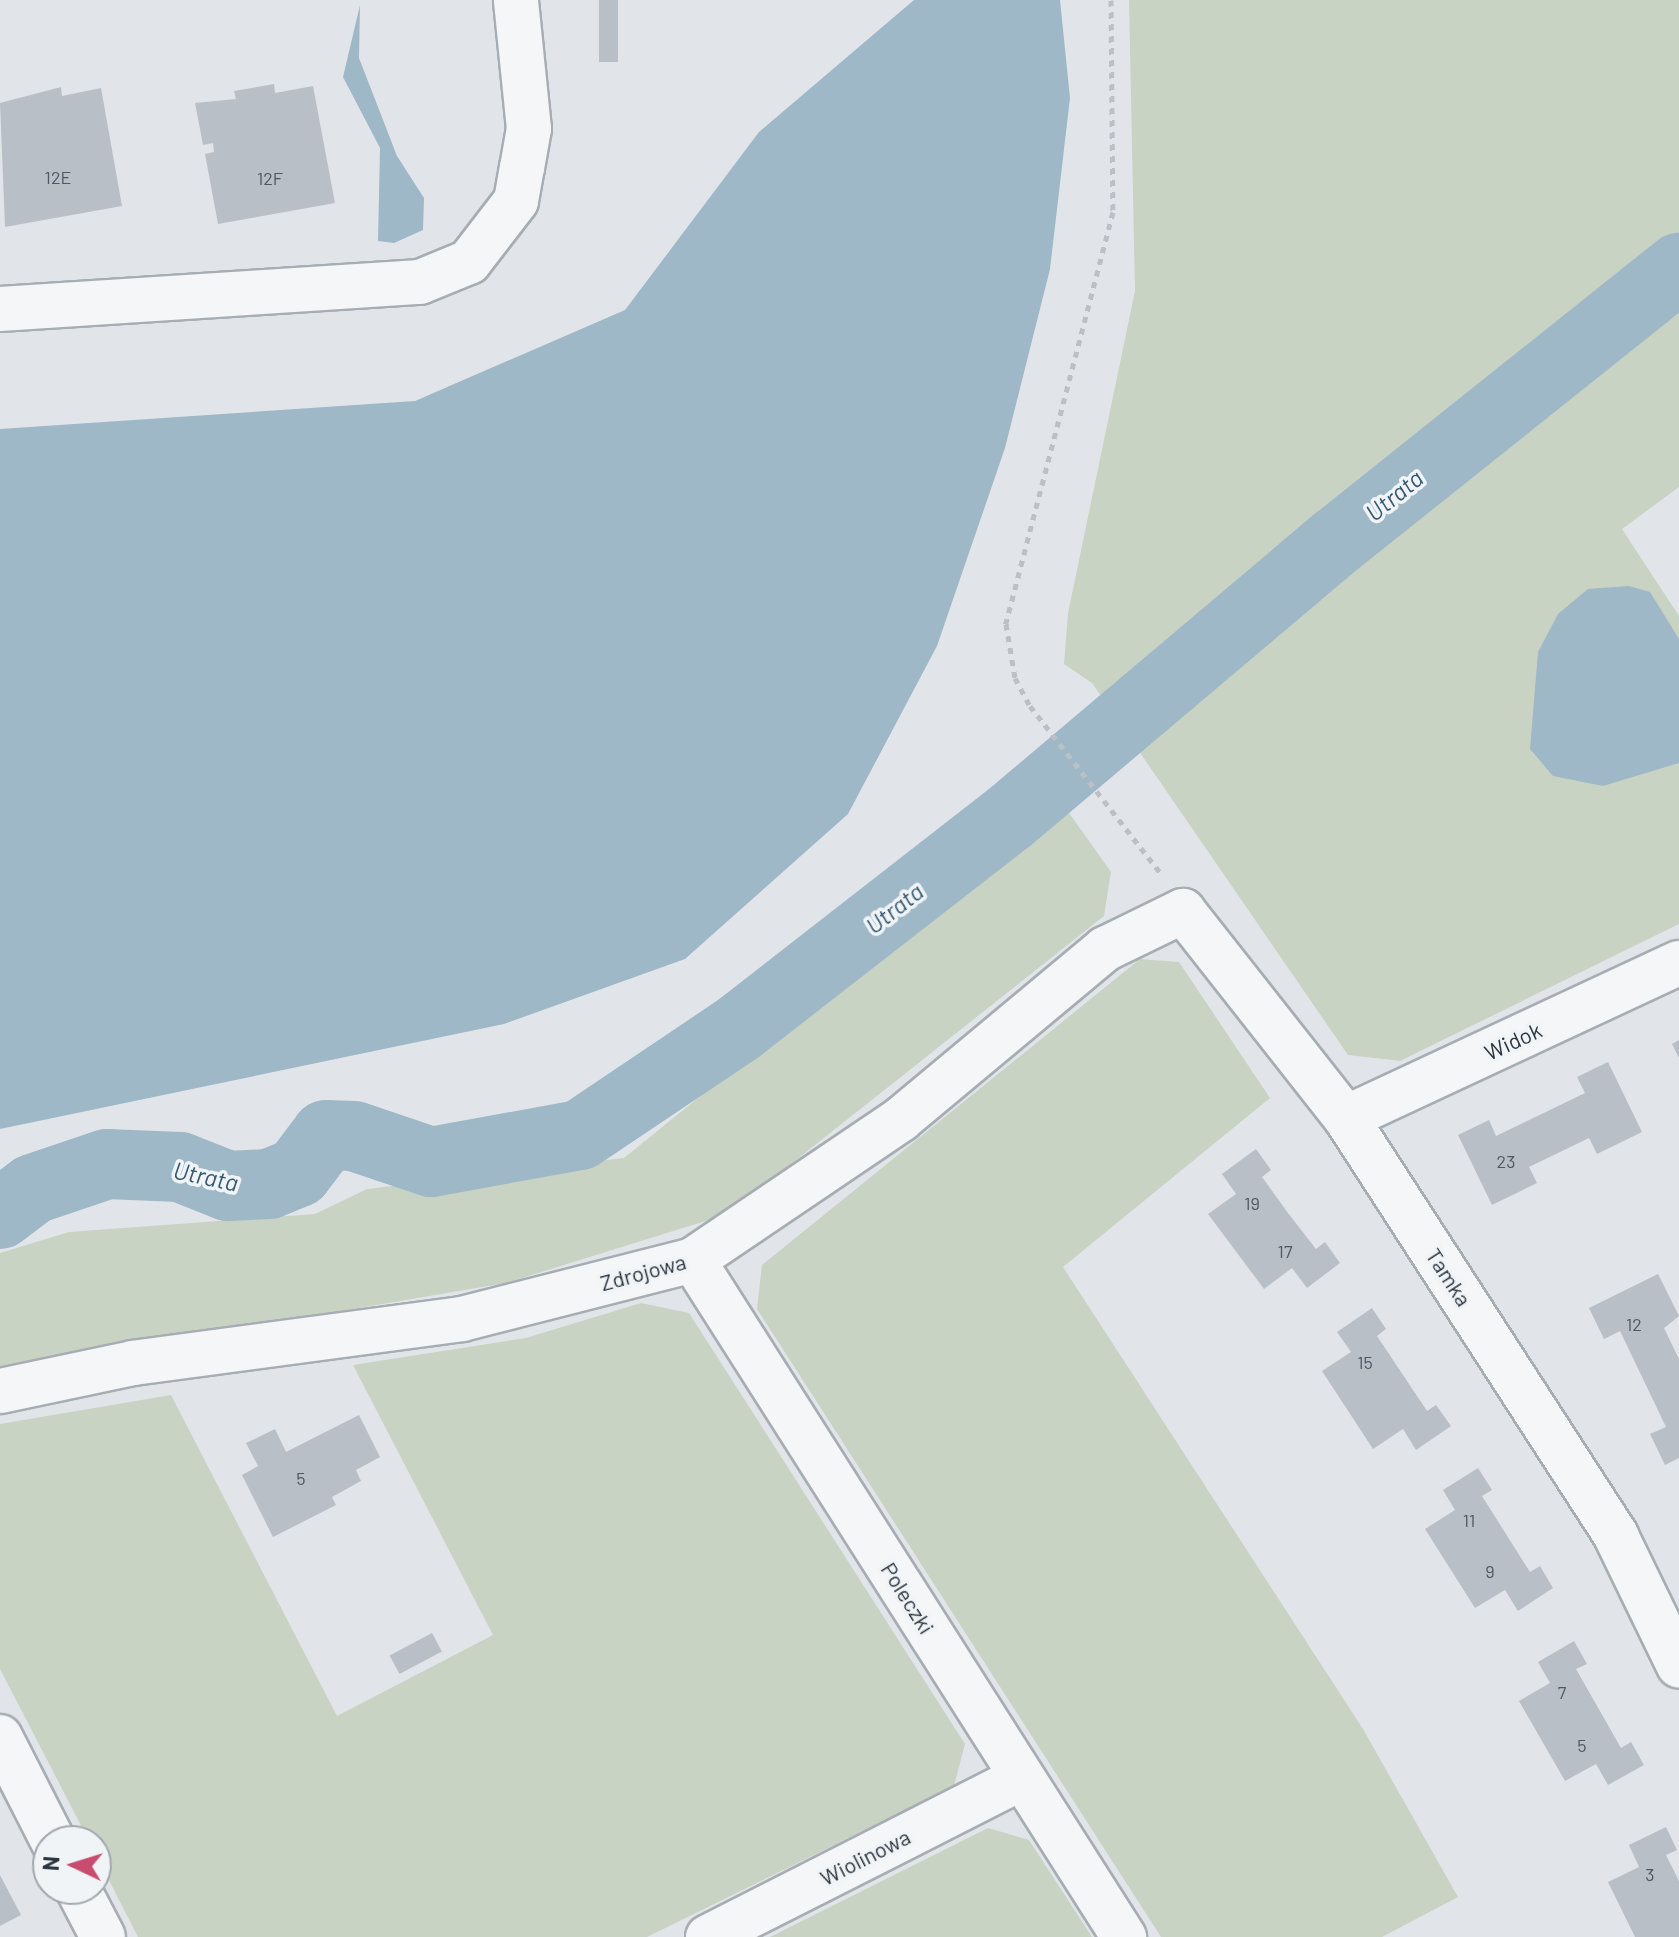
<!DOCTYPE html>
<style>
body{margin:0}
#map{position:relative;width:1679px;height:1937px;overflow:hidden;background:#e1e5e9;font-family:Barlow,sans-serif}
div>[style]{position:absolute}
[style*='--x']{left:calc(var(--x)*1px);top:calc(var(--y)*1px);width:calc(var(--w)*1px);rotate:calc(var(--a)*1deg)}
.green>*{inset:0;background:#c9d3c3}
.water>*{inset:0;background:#9eb8c7}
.river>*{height:70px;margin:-35px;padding:0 35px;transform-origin:35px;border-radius:35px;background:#9eb8c7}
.building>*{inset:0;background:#b9bfc6;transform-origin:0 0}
.path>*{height:5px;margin-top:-2.5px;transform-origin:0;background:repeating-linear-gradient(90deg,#bbc0c4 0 6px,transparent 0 12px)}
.roads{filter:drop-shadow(2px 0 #a6adb3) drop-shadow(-2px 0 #a6adb3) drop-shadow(0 2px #a6adb3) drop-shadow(0 -2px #a6adb3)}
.minor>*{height:44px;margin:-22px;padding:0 22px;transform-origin:22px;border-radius:22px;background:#f4f6f8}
span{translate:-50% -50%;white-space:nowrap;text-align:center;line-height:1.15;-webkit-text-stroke:7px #f1f4f7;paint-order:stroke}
.number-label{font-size:18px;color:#4e5862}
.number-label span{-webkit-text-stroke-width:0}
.street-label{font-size:22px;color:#2a3540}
.water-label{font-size:24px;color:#365972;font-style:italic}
.north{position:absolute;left:32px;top:1825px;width:80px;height:80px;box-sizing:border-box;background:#f1f4f7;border:2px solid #a1a8ae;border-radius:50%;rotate:274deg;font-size:22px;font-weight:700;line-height:32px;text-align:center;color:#2a3540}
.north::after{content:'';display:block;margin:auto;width:28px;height:36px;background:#c84c70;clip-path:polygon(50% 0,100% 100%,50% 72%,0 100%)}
</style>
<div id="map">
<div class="green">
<div style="clip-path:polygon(1129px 0,1679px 0,1679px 487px,1622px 529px,1679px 616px,1679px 924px,1400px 1061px,1348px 1055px,1092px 683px,1064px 664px,1068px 613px,1135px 291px)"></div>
<div style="clip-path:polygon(1062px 803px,1111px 872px,1104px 916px,728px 1214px,506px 1283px,0 1369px,0 1253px,69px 1232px,315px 1214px,367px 1189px,624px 1158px)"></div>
<div style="clip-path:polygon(1140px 959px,1179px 962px,1270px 1098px,1063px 1267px,1363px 1729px,1458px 1897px,1382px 1937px,1161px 1937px,757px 1309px,762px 1265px)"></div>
<div style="clip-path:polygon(641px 1303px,689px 1313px,965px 1744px,954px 1786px,647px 1937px,138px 1937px,96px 1855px,96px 1841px,89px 1841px,0 1669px,0 1424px,171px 1395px,337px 1716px,493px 1635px,353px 1365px,526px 1338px)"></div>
<div style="clip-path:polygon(988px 1828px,1029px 1840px,1092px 1937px,770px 1937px)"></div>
</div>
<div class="water">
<div style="clip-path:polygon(914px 0,1060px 0,1070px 98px,1050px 269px,1005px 448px,937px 646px,848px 814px,685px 959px,504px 1024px,0 1129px,0 429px,415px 401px,625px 310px,759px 132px)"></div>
<div style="clip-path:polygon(360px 5px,359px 58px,397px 156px,424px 198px,423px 230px,394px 243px,378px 241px,380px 148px,343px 77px)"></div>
<div style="clip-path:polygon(1629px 586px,1650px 592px,1679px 639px,1679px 763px,1603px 786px,1553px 776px,1530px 749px,1538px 652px,1558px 614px,1588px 589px)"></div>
</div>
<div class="river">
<div style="--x:0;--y:1214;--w:41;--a:-37.1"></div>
<div style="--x:33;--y:1189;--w:78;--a:-18.7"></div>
<div style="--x:107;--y:1164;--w:73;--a:2.4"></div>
<div style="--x:180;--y:1167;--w:52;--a:21.6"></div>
<div style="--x:228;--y:1186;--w:41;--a:-2.8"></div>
<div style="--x:269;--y:1184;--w:31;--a:-22"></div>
<div style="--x:298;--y:1172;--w:46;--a:-52.9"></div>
<div style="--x:326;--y:1135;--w:28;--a:2"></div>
<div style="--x:354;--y:1136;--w:81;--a:18.7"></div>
<div style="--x:431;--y:1162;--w:151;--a:-10.3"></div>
<div style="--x:580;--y:1135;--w:192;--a:-33.9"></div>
<div style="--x:739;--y:1028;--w:342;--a:-37.9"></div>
<div style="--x:1009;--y:818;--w:429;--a:-40.2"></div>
<div style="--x:1337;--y:541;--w:438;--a:-38.6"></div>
</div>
<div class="building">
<div style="left:599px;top:0;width:19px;height:62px"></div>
<div style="clip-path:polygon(274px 84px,275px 93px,313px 86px,335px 203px,218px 224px,205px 154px,214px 152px,213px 143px,203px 145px,195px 103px,236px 99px,234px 91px)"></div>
<div style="clip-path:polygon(61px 87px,62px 96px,101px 88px,122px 206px,5px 227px,0 103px)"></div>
<div style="clip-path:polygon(1679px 1040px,1679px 1058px,1672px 1044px)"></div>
<div style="clip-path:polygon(1608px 1062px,1642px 1132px,1597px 1154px,1589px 1138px,1529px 1167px,1537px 1183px,1492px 1205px,1458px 1135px,1489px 1120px,1496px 1136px,1585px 1093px,1577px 1077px)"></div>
<div style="clip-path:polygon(1256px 1149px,1271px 1170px,1262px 1177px,1288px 1213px,1316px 1249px,1325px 1242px,1340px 1263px,1307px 1288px,1292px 1268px,1264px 1289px,1208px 1214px,1236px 1194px,1222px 1174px)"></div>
<div style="clip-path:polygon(1658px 1274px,1679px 1316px,1664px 1328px,1679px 1359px,1679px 1458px,1665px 1465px,1650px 1434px,1666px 1427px,1620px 1331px,1604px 1339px,1589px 1308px)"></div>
<div style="clip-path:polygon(1372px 1308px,1386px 1329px,1377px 1336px,1427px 1411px,1436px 1405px,1451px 1426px,1416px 1450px,1403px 1429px,1373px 1449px,1322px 1371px,1351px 1352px,1337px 1332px)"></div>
<div style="clip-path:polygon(359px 1415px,380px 1457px,356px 1470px,361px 1481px,332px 1497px,336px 1505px,273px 1537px,242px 1475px,258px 1466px,246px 1443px,275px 1429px,286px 1452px)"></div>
<div style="clip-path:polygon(1478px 1468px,1492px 1490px,1482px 1496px,1530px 1572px,1540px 1566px,1553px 1588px,1518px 1611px,1505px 1590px,1475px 1608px,1425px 1529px,1455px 1510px,1443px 1490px)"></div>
<div style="left:432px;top:1633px;width:21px;height:48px;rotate:62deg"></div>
<div style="clip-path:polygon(1574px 1641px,1587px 1664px,1576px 1669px,1621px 1748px,1631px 1742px,1644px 1765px,1608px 1785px,1596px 1764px,1565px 1781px,1519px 1701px,1550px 1683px,1538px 1662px)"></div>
<div style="clip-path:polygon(1666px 1827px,1677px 1850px,1666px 1855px,1679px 1881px,1679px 1937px,1635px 1937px,1608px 1882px,1639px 1867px,1629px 1845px)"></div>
<div style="clip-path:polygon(0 1875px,21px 1915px,0 1926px)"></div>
</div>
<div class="path">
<div style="--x:1111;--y:0;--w:212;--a:89.5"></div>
<div style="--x:1113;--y:212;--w:426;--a:104.6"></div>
<div style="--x:1006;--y:624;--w:55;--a:80.5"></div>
<div style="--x:1015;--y:678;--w:32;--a:62"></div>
<div style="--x:1030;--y:706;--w:214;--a:52"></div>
</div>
<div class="roads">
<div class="minor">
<div style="--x:0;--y:309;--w:421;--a:-3.7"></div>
<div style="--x:420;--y:282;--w:53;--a:-22.2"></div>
<div style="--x:469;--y:262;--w:77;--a:-52.4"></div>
<div style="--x:516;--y:201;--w:34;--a:-80"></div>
<div style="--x:522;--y:168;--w:40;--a:-80"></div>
<div style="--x:529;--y:129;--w:130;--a:-95.8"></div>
<div style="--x:1346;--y:1118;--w:367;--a:-25"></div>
<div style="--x:693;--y:1260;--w:803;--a:57.52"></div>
<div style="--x:0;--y:1391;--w:136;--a:-11.9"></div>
<div style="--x:133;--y:1363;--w:332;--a:-7.6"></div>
<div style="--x:462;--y:1319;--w:238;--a:-14.3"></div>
<div style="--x:693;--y:1260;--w:251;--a:-34.1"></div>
<div style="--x:901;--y:1119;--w:266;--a:-39.8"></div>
<div style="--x:1105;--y:949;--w:87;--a:-26"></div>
<div style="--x:1183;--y:911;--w:263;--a:51.8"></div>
<div style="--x:1346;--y:1118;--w:498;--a:57.1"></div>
<div style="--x:1616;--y:1536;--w:144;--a:64.1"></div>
<div style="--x:0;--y:1737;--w:117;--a:63"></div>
<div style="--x:78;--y:1889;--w:54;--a:62.5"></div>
<div style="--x:708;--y:1937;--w:352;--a:-26.9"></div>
</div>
</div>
<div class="number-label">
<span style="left:58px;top:177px">12E</span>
<span style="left:270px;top:178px">12F</span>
<span style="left:1506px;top:1161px">23</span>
<span style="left:1252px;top:1203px">19</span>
<span style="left:1285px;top:1251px">17</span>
<span style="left:1634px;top:1324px">12</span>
<span style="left:1365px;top:1362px">15</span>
<span style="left:301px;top:1478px">5</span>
<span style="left:1469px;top:1520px">11</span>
<span style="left:1490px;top:1571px">9</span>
<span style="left:1562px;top:1692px">7</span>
<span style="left:1582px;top:1745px">5</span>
<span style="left:1650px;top:1874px">3</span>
</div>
<div class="street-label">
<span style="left:1513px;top:1041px;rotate:-25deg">Widok</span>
<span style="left:643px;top:1272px;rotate:-15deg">Zdrojowa</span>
<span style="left:1449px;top:1277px;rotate:57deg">Tamka</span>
<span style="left:908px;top:1598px;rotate:58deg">Poleczki</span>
<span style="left:865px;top:1857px;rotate:-27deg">Wiolinowa</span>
</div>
<div class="water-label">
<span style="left:1394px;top:495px;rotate:-39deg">Utrata</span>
<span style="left:894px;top:908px;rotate:-38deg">Utrata</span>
<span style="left:206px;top:1176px;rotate:12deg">Utrata</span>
</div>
<div class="north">N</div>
</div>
